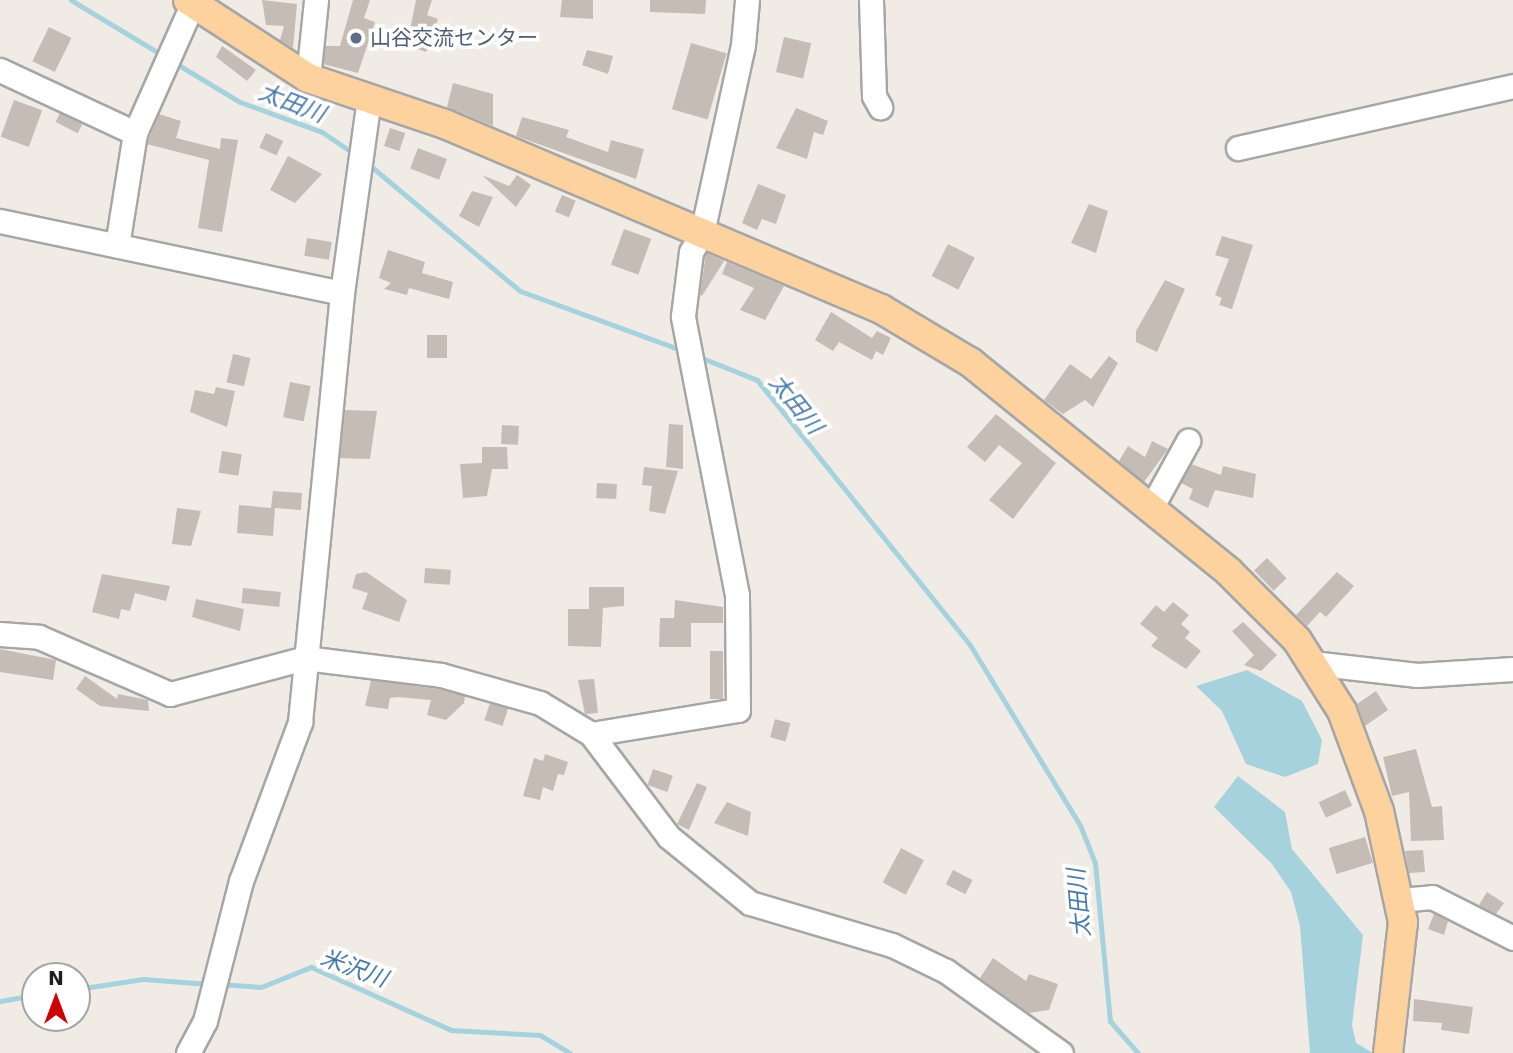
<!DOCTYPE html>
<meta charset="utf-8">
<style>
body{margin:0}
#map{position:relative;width:1513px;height:1053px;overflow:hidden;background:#f0ece5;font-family:"DejaVu Sans","Noto Sans JP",sans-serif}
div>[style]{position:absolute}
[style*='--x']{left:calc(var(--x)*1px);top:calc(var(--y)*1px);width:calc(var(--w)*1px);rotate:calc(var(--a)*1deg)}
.water>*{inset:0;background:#a6d2de}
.stream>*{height:5px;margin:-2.5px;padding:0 2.5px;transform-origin:2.5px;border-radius:2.5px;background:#a6d2de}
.building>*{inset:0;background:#c5bcb5;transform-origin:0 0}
.roads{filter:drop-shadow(2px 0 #a6a6a6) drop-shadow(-2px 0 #a6a6a6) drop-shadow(0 2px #a6a6a6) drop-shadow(0 -2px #a6a6a6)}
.minor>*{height:23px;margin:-11.5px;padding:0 11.5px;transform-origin:11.5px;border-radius:11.5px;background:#fff}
.major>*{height:28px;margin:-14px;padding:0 14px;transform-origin:14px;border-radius:14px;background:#fdd29e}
.dots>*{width:19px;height:19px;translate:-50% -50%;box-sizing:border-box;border:4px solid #fff;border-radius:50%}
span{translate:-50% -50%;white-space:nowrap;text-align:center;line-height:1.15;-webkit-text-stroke:7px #fff;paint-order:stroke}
.service-label{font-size:21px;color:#4e5e75}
.left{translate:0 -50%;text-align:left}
.water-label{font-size:23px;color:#477aa8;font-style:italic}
.north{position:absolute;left:21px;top:962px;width:70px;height:70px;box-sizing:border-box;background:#fff;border:2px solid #a5a5a5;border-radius:50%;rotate:0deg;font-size:19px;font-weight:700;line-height:28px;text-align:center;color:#1f1f1f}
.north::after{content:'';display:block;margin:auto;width:24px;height:32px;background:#ce0003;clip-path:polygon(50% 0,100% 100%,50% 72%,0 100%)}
</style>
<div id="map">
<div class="water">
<div style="clip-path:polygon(1247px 670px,1302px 701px,1322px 740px,1318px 764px,1285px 777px,1246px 764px,1222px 711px,1196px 686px)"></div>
<div style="clip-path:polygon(1238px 776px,1285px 812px,1292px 849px,1363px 935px,1352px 1025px,1356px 1043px,1373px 1053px,1310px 1053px,1300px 926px,1291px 892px,1272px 864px,1214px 807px)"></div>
</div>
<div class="stream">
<div style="--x:71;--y:0;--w:109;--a:31.1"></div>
<div style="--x:172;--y:61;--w:79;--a:31.1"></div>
<div style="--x:240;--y:102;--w:87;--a:20.1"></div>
<div style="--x:322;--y:132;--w:41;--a:34.1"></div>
<div style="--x:367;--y:163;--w:199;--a:39.9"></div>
<div style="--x:520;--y:291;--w:175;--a:20.1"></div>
<div style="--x:697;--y:356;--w:65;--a:21.8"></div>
<div style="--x:757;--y:380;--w:340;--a:51.2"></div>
<div style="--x:970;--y:645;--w:211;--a:58.6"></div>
<div style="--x:1080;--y:825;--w:41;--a:68.5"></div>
<div style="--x:1095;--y:863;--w:159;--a:84.6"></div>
<div style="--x:1110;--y:1021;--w:43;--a:48.8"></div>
<div style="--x:219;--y:984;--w:42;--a:4.1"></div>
<div style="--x:261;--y:987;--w:54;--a:-21.8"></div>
<div style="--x:311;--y:967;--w:154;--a:24.2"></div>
<div style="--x:451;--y:1030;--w:89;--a:3.2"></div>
<div style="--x:540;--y:1035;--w:35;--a:31"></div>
<div style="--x:77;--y:989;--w:67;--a:-8.6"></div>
<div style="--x:143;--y:979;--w:66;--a:4.3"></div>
<div style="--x:0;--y:1001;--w:36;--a:-10"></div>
</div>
<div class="building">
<div style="clip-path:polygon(262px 0,297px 4px,293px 48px,280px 40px,284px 26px,266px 25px)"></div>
<div style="clip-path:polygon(353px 0,370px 0,364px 18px,375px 22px,358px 73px,323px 64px,325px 46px,340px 46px)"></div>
<div style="clip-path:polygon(416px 0,432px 0,427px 15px,438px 19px,426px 52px,407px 45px)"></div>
<div style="clip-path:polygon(562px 0,593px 0,593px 19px,560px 17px)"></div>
<div style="clip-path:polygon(650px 0,706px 0,705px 14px,650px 12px)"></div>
<div style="left:49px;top:27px;width:25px;height:38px;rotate:26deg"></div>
<div style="left:784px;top:37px;width:28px;height:36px;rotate:13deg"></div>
<div style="left:691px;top:43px;width:37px;height:69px;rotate:16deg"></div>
<div style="clip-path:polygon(222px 46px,256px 70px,247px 81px,216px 57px)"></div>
<div style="clip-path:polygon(587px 50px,613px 56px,608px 74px,582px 65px)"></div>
<div style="clip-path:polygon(453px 83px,493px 94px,493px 126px,447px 107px)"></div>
<div style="left:14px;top:100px;width:30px;height:39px;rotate:20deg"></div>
<div style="clip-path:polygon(796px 108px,828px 121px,823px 135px,814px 132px,807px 159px,776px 148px)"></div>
<div style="left:60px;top:113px;width:25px;height:10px;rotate:27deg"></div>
<div style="clip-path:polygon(159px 114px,181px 121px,176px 138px,220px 149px,221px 138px,238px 140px,222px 232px,198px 228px,209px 160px,147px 144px)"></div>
<div style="clip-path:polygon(522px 117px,569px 130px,566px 137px,608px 152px,611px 140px,644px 149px,636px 179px,516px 136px)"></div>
<div style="left:390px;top:128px;width:16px;height:19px;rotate:18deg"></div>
<div style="left:266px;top:133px;width:19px;height:16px;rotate:25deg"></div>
<div style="left:418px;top:148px;width:31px;height:22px;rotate:21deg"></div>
<div style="clip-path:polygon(288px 156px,322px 174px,295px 203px,270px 190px)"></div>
<div style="clip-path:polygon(482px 175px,509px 186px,517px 175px,531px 185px,516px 207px)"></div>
<div style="clip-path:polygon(758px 184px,786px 195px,776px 224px,762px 219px,757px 230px,742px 223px)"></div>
<div style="clip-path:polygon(472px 191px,493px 197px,479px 227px,459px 216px)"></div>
<div style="left:562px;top:195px;width:15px;height:18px;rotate:23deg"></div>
<div style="clip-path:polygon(1089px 204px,1108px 211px,1096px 253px,1071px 243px)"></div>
<div style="left:624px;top:229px;width:29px;height:38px;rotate:20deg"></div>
<div style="clip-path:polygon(1222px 236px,1253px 245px,1232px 309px,1219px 305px,1222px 298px,1215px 295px,1229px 259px,1215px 255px)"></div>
<div style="left:307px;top:238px;width:25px;height:18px;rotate:9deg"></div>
<div style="left:948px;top:244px;width:30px;height:36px;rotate:27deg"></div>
<div style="clip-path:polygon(388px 250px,425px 262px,422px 273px,453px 282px,449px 299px,409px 288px,407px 295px,384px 289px,391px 283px,379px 278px)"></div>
<div style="clip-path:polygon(706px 253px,724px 261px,702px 296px,700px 295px)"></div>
<div style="clip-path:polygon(727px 262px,784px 286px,765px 320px,740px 310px,754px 288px,722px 274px)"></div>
<div style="clip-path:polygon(1165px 280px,1185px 289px,1157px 352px,1136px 342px,1136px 331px)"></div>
<div style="clip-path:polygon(831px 312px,872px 338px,877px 331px,891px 338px,883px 355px,876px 351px,872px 360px,839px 342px,833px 351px,815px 340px)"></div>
<div style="left:427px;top:335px;width:20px;height:23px"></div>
<div style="left:233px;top:354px;width:18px;height:29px;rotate:13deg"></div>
<div style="clip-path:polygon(1109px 356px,1118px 363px,1093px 407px,1085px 400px,1063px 414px,1044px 400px,1070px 364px,1091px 379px)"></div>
<div style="left:290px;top:382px;width:21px;height:36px;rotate:11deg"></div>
<div style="clip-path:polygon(216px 387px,235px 391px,227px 427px,190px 412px,195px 390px,214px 394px)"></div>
<div style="clip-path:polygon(345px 410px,377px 411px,370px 459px,340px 458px)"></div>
<div style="clip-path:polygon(996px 414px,1056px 463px,1013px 519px,989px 500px,1022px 463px,999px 445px,985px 462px,967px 447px)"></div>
<div style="clip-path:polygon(669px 424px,683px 425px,683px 469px,666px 467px)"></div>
<div style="left:502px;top:425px;width:17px;height:19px;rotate:3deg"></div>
<div style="clip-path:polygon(1152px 441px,1168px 449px,1144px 482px,1119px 461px,1128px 446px,1145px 457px)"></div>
<div style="clip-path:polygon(482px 447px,507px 447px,508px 469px,492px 469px,487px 496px,463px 498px,460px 464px,482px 463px)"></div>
<div style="left:222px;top:451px;width:20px;height:22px;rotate:9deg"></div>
<div style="clip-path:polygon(1191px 464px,1221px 475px,1223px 466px,1256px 474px,1253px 498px,1215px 490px,1208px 508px,1189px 499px,1193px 489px,1181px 483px)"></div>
<div style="clip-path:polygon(644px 467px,678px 471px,665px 514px,649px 511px,652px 486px,642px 485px)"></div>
<div style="left:597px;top:483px;width:20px;height:15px;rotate:3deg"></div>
<div style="clip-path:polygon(273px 491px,302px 493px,301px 510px,275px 508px,273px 536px,237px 533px,239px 505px,271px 508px)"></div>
<div style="clip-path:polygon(177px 508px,201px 511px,191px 546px,172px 544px)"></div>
<div style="left:1267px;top:558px;width:28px;height:18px;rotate:46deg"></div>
<div style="left:425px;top:568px;width:26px;height:15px;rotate:4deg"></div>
<div style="clip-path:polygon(366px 572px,407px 600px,399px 622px,362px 609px,368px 593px,352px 588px,356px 574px)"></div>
<div style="clip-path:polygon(1337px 572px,1354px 586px,1326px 617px,1320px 612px,1307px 626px,1296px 615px)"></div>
<div style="clip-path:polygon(102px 574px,170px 586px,166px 601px,135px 593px,130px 611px,121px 609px,119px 619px,92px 612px)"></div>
<div style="clip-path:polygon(589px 587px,624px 587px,624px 606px,603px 608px,601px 647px,568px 646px,568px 609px,589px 609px)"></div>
<div style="left:243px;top:588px;width:38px;height:15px;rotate:6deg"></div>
<div style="clip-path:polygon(196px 599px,244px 609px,240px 631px,192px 617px)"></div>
<div style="clip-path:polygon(675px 600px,723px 607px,723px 623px,691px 623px,691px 647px,659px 647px,660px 618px,674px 618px)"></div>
<div style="clip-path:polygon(1173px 602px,1189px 615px,1181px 624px,1190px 632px,1185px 638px,1201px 651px,1186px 669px,1151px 646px,1158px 638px,1140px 624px,1156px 605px,1164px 612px)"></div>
<div style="clip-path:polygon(1243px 622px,1277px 655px,1261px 671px,1244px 665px,1254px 655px,1232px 631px)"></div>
<div style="clip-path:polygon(0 649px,56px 660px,53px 680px,0 672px)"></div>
<div style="left:710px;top:651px;width:13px;height:48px"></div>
<div style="clip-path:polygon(85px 676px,117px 699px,118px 694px,148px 700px,149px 711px,100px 706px,76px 689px)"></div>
<div style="clip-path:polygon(594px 679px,598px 713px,585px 714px,578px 680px)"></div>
<div style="clip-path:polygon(371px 680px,438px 689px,465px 696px,464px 703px,446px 720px,427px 715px,431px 700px,398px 697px,390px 698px,388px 709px,365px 706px)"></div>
<div style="clip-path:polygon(1376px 691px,1388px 710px,1365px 726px,1357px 704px)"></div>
<div style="left:490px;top:703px;width:19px;height:18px;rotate:18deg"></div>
<div style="left:775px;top:719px;width:16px;height:19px;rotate:15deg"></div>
<div style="clip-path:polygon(1416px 749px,1432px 807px,1442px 806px,1444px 840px,1411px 841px,1409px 792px,1392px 796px,1383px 757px)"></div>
<div style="clip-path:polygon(545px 754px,568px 762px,564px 775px,558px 774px,553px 791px,543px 787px,540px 800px,523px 796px,534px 758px,543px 761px)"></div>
<div style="left:653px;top:769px;width:21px;height:17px;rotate:19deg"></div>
<div style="clip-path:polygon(697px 783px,707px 787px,689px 830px,677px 824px)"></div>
<div style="left:1345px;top:790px;width:17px;height:29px;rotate:65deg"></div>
<div style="clip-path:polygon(727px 802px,751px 812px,748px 836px,714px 823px)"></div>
<div style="left:1365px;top:837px;width:27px;height:38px;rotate:73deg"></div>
<div style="left:901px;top:848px;width:26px;height:39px;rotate:28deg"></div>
<div style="clip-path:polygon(1423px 850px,1425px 872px,1409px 873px,1405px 851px)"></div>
<div style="left:953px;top:870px;width:22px;height:16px;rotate:27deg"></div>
<div style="clip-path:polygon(1487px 892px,1504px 903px,1496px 914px,1479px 905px)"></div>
<div style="clip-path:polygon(1434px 914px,1448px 921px,1444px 935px,1428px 929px)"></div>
<div style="clip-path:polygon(993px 958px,1026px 981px,1029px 974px,1058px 984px,1049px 1010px,1029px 1013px,980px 978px)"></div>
<div style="clip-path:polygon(1414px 999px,1473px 1007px,1469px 1034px,1441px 1030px,1442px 1023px,1413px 1021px)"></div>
</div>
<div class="roads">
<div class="minor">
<div style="--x:871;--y:0;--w:96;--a:88.2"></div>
<div style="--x:874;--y:96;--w:13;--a:61"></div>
<div style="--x:0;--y:70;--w:149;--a:25"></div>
<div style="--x:135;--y:133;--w:114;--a:99.1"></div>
<div style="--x:308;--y:78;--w:78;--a:-84.1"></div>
<div style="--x:135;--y:133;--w:142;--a:-66"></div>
<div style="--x:1238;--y:148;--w:282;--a:-12.7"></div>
<div style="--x:0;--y:221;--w:349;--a:11.9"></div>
<div style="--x:1151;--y:508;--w:77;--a:-61.1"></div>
<div style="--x:0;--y:634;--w:39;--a:4"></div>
<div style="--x:39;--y:637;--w:143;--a:23.5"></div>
<div style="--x:170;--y:694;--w:140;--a:-14.9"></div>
<div style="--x:305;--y:658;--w:137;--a:7.1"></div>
<div style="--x:441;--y:675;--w:103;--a:15.8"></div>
<div style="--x:540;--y:703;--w:60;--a:31.3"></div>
<div style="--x:591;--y:734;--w:129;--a:52.9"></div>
<div style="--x:669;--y:837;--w:104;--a:39.2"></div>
<div style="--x:750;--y:903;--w:148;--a:16.5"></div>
<div style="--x:892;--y:945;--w:60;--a:25.7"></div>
<div style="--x:946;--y:971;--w:141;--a:35.5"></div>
<div style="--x:1312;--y:663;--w:106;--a:6.5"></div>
<div style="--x:1417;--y:675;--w:96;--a:-3.6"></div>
<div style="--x:591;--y:734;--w:149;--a:-9.3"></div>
<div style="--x:738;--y:710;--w:115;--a:-90.5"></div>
<div style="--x:737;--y:595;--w:284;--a:-101"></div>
<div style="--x:683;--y:316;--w:64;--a:-82.9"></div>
<div style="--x:691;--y:252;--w:22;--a:-60"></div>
<div style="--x:702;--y:233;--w:192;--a:-77.7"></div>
<div style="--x:743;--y:45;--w:45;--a:-84.9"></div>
<div style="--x:1399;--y:900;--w:33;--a:-5"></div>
<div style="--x:1432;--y:897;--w:91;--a:26.8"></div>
<div style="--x:188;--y:1053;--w:36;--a:-62"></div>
<div style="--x:205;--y:1021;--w:145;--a:-75.6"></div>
<div style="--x:241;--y:881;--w:170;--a:-69.6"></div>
<div style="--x:300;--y:722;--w:431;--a:-84.4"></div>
<div style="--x:342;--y:293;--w:196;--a:-82.1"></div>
</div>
<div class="major">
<div style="--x:188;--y:0;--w:143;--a:33"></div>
<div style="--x:308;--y:78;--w:145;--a:18.6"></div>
<div style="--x:445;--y:124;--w:474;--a:23"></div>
<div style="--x:881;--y:309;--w:104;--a:30.8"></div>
<div style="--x:970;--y:362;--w:333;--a:39"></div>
<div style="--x:1229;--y:572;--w:96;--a:45"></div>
<div style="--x:1297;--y:640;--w:84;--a:57.6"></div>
<div style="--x:1342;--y:711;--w:107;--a:69.7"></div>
<div style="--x:1379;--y:811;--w:114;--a:77.8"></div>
<div style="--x:1403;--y:922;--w:132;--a:96.5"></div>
</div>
</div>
<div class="dots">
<div style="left:356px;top:38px;background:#5c6f8a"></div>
</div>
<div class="service-label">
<span class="left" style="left:370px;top:38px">山谷交流センター</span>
</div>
<div class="water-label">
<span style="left:292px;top:103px;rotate:21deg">太田川</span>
<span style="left:796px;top:404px;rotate:51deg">太田川</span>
<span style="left:1079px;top:903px;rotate:-95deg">太田川</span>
<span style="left:354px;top:968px;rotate:20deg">米沢川</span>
</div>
<div class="north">N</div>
</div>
